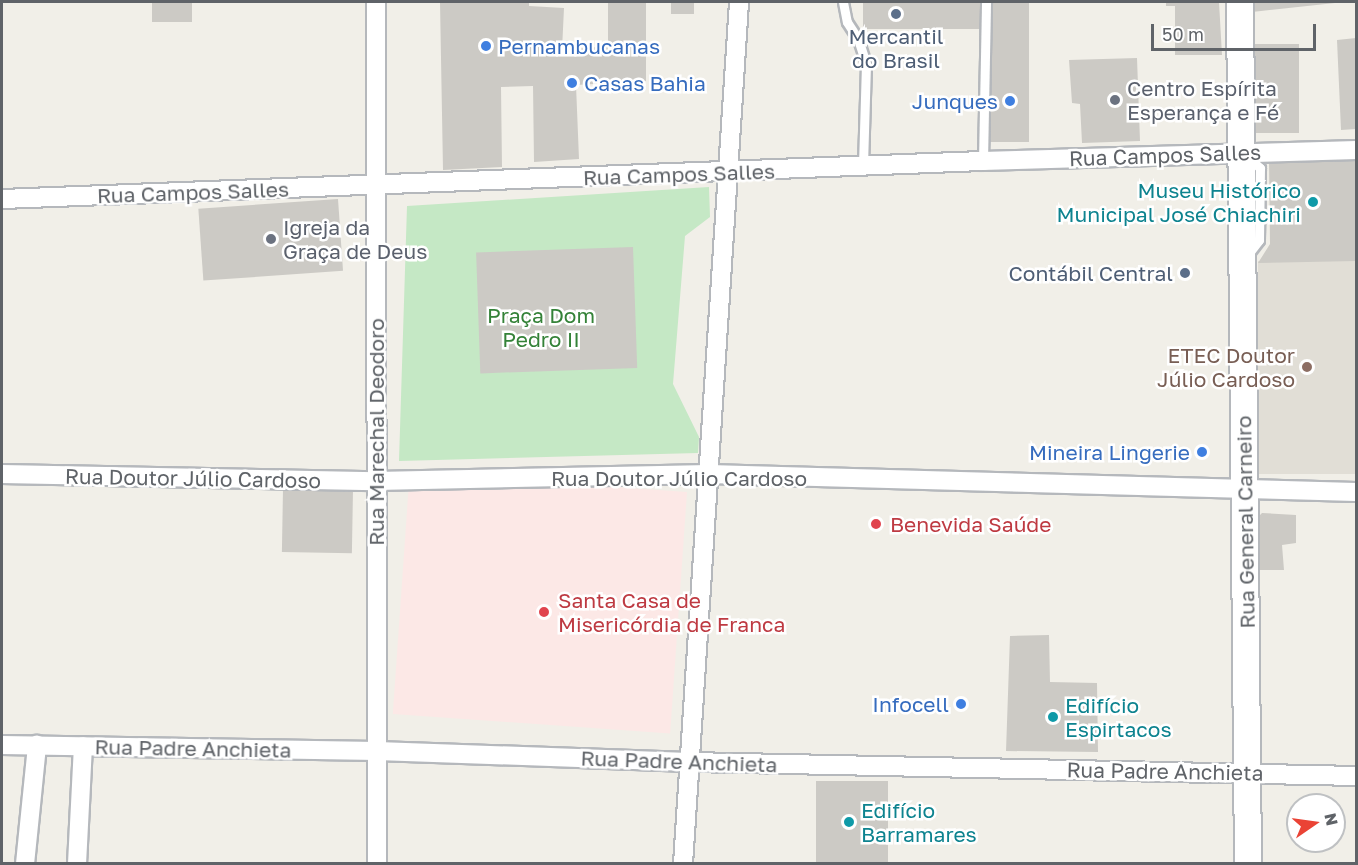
<!DOCTYPE html>
<meta charset="utf-8">
<style>
body{margin:0}
#map{position:relative;width:1358px;height:865px;overflow:hidden;background:#f1efe8;font-family:"Golos Text",sans-serif}
div>[style]{position:absolute}
[style*='--x']{left:calc(var(--x)*1px);top:calc(var(--y)*1px);width:calc(var(--w)*1px);rotate:calc(var(--a)*1deg)}
.education>*{inset:0;background:#e1ded6;transform-origin:0 0}
.medical>*{inset:0;background:#fce8e6;transform-origin:0 0}
.green>*{inset:0;background:#c5e8c5}
.building>*{inset:0;background:#cccac5;transform-origin:0 0}
.roads{filter:drop-shadow(2px 0 #b5b8bc) drop-shadow(-2px 0 #b5b8bc) drop-shadow(0 2px #b5b8bc) drop-shadow(0 -2px #b5b8bc)}
.lane>*{height:9px;margin:-4.5px;padding:0 4.5px;transform-origin:4.5px;border-radius:4.5px;background:#fff}
.street>*{height:18px;margin:-9px;padding:0 9px;transform-origin:9px;border-radius:9px;background:#fff}
.secondary>*{height:26px;margin:-13px;padding:0 13px;transform-origin:13px;border-radius:13px;background:#fff}
.dots>*{width:16px;height:16px;translate:-50% -50%;box-sizing:border-box;border:3px solid #fff;border-radius:50%}
span{translate:-50% -50%;white-space:nowrap;text-align:center;line-height:1.15;-webkit-text-stroke:5px #fff;paint-order:stroke}
.service-label{font-size:21px;color:#4e5e75}
.right{translate:-100% -50%;text-align:right}
.shop-label{font-size:21px;color:#366cbe}
.left{translate:0 -50%;text-align:left}
.worship-label{font-size:21px;color:#5b616d}
.street-label{font-size:21px;color:#5f6368}
.culture-label{font-size:21px;color:#0d838f}
.park-label{font-size:21px;color:#348238}
.education-label{font-size:21px;color:#785e54}
.health-label{font-size:21px;color:#be3a42}
.frame{position:absolute;inset:0;border:3px solid #5f6368;pointer-events:none}
.north{position:absolute;left:1286px;top:793px;width:60px;height:60px;box-sizing:border-box;background:#fff;border:2px solid #bfc1c3;border-radius:50%;rotate:77deg;font-size:16px;font-weight:700;line-height:24px;text-align:center;color:#5f6368}
.north::after{content:'';display:block;margin:auto;width:21px;height:27px;background:#ea4335;clip-path:polygon(50% 0,100% 100%,50% 72%,0 100%)}
.scale{position:absolute;left:1151px;top:24px;width:165px;height:27px;box-sizing:border-box;border:3px solid #5f6368;border-top:0;padding-left:8px;font-size:18px;line-height:21px;white-space:nowrap;color:#5f6368;-webkit-text-stroke:4px #fff;paint-order:stroke}
</style>
<div id="map">
<div class="education">
<div style="left:1356px;top:261px;width:213px;height:98px;rotate:90deg"></div>
</div>
<div class="medical">
<div style="left:687px;top:492px;width:242px;height:278px;rotate:94deg"></div>
</div>
<div class="green">
<div style="clip-path:polygon(709px 187px,710px 217px,685px 236px,673px 384px,699px 437px,698px 453px,399px 461px,407px 206px)"></div>
</div>
<div class="building">
<div style="left:152px;top:2px;width:40px;height:20px"></div>
<div style="clip-path:polygon(440px 2px,529px 2px,529px 6px,564px 8px,562px 50px,608px 46px,608px 2px,646px 2px,646px 81px,576px 85px,579px 159px,534px 162px,533px 86px,501px 87px,502px 167px,443px 170px)"></div>
<div style="left:671px;top:2px;width:23px;height:12px"></div>
<div style="left:863px;top:2px;width:121px;height:27px"></div>
<div style="left:989px;top:2px;width:40px;height:140px"></div>
<div style="clip-path:polygon(1166px 2px,1219px 2px,1222px 55px,1175px 55px,1175px 6px,1166px 6px)"></div>
<div style="clip-path:polygon(1252px 2px,1335px 2px,1335px 3px,1252px 12px)"></div>
<div style="clip-path:polygon(1356px 38px,1356px 129px,1341px 130px,1337px 40px)"></div>
<div style="left:1299px;top:44px;width:89px;height:45px;rotate:90deg"></div>
<div style="clip-path:polygon(1137px 58px,1140px 141px,1082px 143px,1080px 104px,1072px 103px,1069px 60px)"></div>
<div style="clip-path:polygon(1356px 158px,1356px 261px,1258px 263px,1270px 244px,1269px 159px)"></div>
<div style="left:338px;top:199px;width:72px;height:140px;rotate:86deg"></div>
<div style="left:633px;top:247px;width:121px;height:157px;rotate:88deg"></div>
<div style="left:283px;top:489px;width:70px;height:63px;rotate:1deg"></div>
<div style="clip-path:polygon(1262px 513px,1296px 515px,1296px 543px,1282px 545px,1284px 570px,1255px 570px,1253px 522px)"></div>
<div style="clip-path:polygon(1049px 635px,1050px 682px,1097px 683px,1098px 752px,1006px 751px,1010px 636px)"></div>
<div style="left:816px;top:781px;width:72px;height:83px"></div>
</div>
<div class="roads">
<div class="lane">
<div style="--x:843;--y:2;--w:20;--a:79"></div>
<div style="--x:847;--y:22;--w:20;--a:57"></div>
<div style="--x:858;--y:39;--w:26;--a:72"></div>
<div style="--x:866;--y:64;--w:103;--a:91.7"></div>
<div style="--x:1247;--y:156;--w:18;--a:43"></div>
<div style="--x:1260;--y:168;--w:72;--a:90.8"></div>
<div style="--x:1259;--y:240;--w:16;--a:128"></div>
<div style="--x:983;--y:161;--w:159;--a:-88.9"></div>
</div>
<div class="street">
<div style="--x:376;--y:2;--w:862;--a:89.93"></div>
<div style="--x:2;--y:199;--w:982;--a:-2.22"></div>
<div style="--x:983;--y:161;--w:373;--a:-1.7"></div>
<div style="--x:2;--y:474;--w:374;--a:1.1"></div>
<div style="--x:376;--y:481;--w:333;--a:-1.2"></div>
<div style="--x:709;--y:474;--w:647;--a:1.59"></div>
<div style="--x:2;--y:745;--w:375;--a:0.9"></div>
<div style="--x:377;--y:751;--w:312;--a:2"></div>
<div style="--x:689;--y:762;--w:667;--a:1.2"></div>
<div style="--x:25;--y:864;--w:120;--a:-84.2"></div>
<div style="--x:77;--y:864;--w:118;--a:-87.1"></div>
<div style="--x:683;--y:864;--w:864;--a:-86.28"></div>
</div>
<div class="secondary">
<div style="--x:1240;--y:2;--w:862;--a:89.47"></div>
</div>
</div>
<div class="dots">
<div style="left:896px;top:14px;background:#5c6f8a"></div>
<div style="left:486px;top:46px;background:#3f7fe0"></div>
<div style="left:572px;top:83px;background:#3f7fe0"></div>
<div style="left:1115px;top:100px;background:#6b7280"></div>
<div style="left:1010px;top:101px;background:#3f7fe0"></div>
<div style="left:1313px;top:202px;background:#0f9aa8"></div>
<div style="left:271px;top:239px;background:#6b7280"></div>
<div style="left:1185px;top:273px;background:#5c6f8a"></div>
<div style="left:1307px;top:367px;background:#8d6e63"></div>
<div style="left:1202px;top:452px;background:#3f7fe0"></div>
<div style="left:876px;top:524px;background:#e0444e"></div>
<div style="left:544px;top:612px;background:#e0444e"></div>
<div style="left:961px;top:704px;background:#3f7fe0"></div>
<div style="left:1053px;top:717px;background:#0f9aa8"></div>
<div style="left:849px;top:822px;background:#0f9aa8"></div>
</div>
<div class="service-label">
<span style="left:896px;top:48px">Mercantil<br>do Brasil</span>
<span class="right" style="left:1173px;top:273px">Contábil Central</span>
</div>
<div class="shop-label">
<span class="left" style="left:498px;top:46px">Pernambucanas</span>
<span class="left" style="left:584px;top:83px">Casas Bahia</span>
<span class="right" style="left:998px;top:101px">Junques</span>
<span class="right" style="left:1190px;top:452px">Mineira Lingerie</span>
<span class="right" style="left:949px;top:704px">Infocell</span>
</div>
<div class="worship-label">
<span class="left" style="left:1127px;top:100px">Centro Espírita<br>Esperança e Fé</span>
<span class="left" style="left:283px;top:239px">Igreja da<br>Graça de Deus</span>
</div>
<div class="street-label">
<span style="left:1165px;top:155px;rotate:-2deg">Rua Campos Salles</span>
<span style="left:679px;top:174px;rotate:-2deg">Rua Campos Salles</span>
<span style="left:193px;top:192px;rotate:-2deg">Rua Campos Salles</span>
<span style="left:376px;top:432px;rotate:-90deg">Rua Marechal Deodoro</span>
<span style="left:193px;top:478px;rotate:1deg">Rua Doutor Júlio Cardoso</span>
<span style="left:679px;top:478px">Rua Doutor Júlio Cardoso</span>
<span style="left:1245px;top:522px;rotate:-91deg">Rua General Carneiro</span>
<span style="left:193px;top:748px;rotate:1deg">Rua Padre Anchieta</span>
<span style="left:679px;top:761px;rotate:2deg">Rua Padre Anchieta</span>
<span style="left:1165px;top:771px;rotate:1deg">Rua Padre Anchieta</span>
</div>
<div class="culture-label">
<span class="right" style="left:1301px;top:202px">Museu Histórico<br>Municipal José Chiachiri</span>
<span class="left" style="left:1065px;top:717px">Edifício<br>Espirtacos</span>
<span class="left" style="left:861px;top:822px">Edifício<br>Barramares</span>
</div>
<div class="park-label">
<span style="left:541px;top:327px">Praça Dom<br>Pedro II</span>
</div>
<div class="education-label">
<span class="right" style="left:1295px;top:367px">ETEC Doutor<br>Júlio Cardoso</span>
</div>
<div class="health-label">
<span class="left" style="left:890px;top:524px">Benevida Saúde</span>
<span class="left" style="left:558px;top:612px">Santa Casa de<br>Misericórdia de Franca</span>
</div>
<div class="frame"></div>
<div class="north">N</div>
<div class="scale">50 m</div>
</div>
